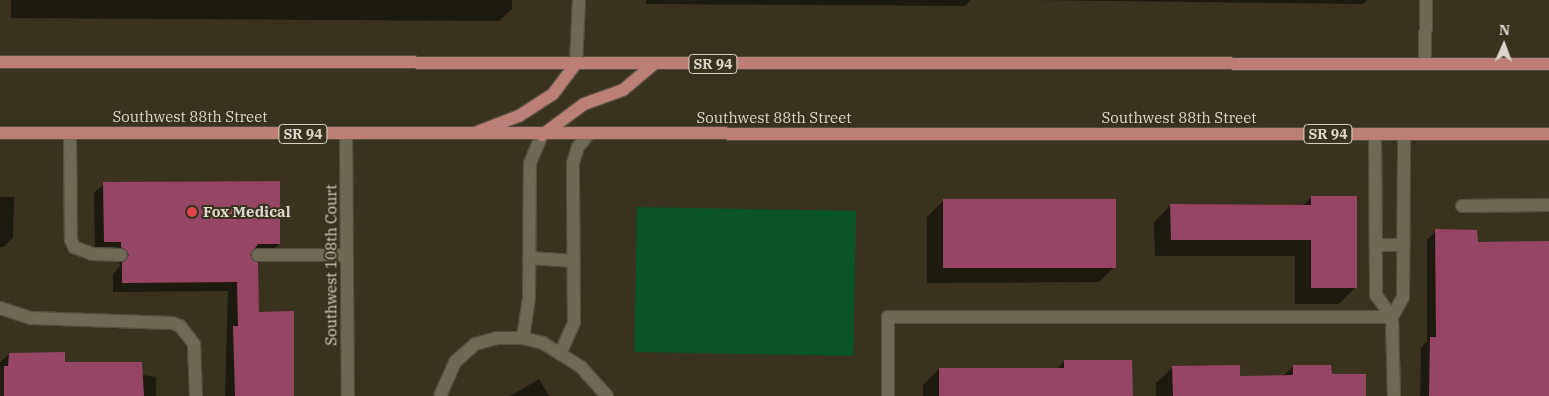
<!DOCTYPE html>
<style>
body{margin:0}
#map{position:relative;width:1549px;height:396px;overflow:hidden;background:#38321f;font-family:"IBM Plex Serif",serif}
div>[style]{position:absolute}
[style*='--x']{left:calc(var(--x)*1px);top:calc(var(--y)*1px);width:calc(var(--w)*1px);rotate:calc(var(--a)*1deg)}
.green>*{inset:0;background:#095329;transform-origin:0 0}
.shadow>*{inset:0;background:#0007}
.building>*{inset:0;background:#974564;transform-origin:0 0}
.roads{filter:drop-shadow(1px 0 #534f3f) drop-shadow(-1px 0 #534f3f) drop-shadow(0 1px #534f3f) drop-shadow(0 -1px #534f3f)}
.service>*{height:12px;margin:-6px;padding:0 6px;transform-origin:6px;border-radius:6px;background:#6e6954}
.minor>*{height:12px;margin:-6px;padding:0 6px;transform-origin:6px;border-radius:6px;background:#6e6954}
.primary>*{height:12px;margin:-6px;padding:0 6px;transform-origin:6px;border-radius:6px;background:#bb7f77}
.dots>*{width:14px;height:14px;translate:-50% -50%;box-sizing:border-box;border:2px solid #38321f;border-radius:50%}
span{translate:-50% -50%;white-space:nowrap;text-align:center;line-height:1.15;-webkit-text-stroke:4px #38321f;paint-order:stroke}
.shield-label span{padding:1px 4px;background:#38321f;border:1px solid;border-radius:4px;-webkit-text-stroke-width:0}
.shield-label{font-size:14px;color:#dad6cb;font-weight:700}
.street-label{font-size:15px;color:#dad6cb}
.poi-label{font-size:15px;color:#dad6cb;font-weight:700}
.left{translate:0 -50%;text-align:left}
.north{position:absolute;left:1479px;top:20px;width:50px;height:50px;-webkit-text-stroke:4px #38321f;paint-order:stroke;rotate:2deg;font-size:14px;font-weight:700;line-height:20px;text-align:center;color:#dad6cb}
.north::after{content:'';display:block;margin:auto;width:18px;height:22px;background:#dad6cb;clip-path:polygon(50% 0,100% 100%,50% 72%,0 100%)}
</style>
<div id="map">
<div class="green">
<div style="left:637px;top:207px;width:219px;height:145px;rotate:1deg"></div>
</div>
<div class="shadow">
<div style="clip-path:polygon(11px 0,512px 0,512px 9px,499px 21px,11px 18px)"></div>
<div style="clip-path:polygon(646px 0,971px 0,965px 6px,646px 4px)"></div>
<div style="clip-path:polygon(1032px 0,1367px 0,1363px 4px)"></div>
<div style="clip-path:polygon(104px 184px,279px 244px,269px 253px,248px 256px,258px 313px,294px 396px,225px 396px,228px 291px,113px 292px,113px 274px,121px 265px,113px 256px,95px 251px,94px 193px)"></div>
<div style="clip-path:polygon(0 197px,14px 197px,13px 237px,4px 247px,0 247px)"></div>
<div style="clip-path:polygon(1311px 197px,1355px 288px,1339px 304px,1295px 304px,1295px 256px,1155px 256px,1154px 222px,1171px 205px,1303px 206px)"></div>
<div style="clip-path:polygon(943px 201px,1115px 266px,1099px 282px,927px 283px,927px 217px)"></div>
<div style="clip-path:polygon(1436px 231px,1476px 243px,1549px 242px,1549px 396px,1420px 396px,1421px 348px,1427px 341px,1427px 240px)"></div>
<div style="clip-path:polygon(9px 354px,156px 377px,156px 396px,0 396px,0 363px)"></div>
<div style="clip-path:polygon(1064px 362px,1132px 396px,923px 396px,923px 385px,939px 369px,1057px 369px)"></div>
<div style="clip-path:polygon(1173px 367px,1239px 377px,1283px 376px,1293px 367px,1330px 375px,1365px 396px,1156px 396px,1156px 383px)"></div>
<div style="clip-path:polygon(539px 379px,549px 396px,510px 396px)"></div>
</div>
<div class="building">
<div style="clip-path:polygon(280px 181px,280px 244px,258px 244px,250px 255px,258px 263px,259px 312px,294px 311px,294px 396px,235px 396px,233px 326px,238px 326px,237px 282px,122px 283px,122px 263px,129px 255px,121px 247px,121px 242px,104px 242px,103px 182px)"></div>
<div style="clip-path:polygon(1311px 196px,1357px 196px,1357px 288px,1311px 288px,1311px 240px,1171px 240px,1170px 204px,1311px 205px)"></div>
<div style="left:943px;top:199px;width:173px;height:69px"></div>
<div style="clip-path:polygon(1435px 229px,1477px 230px,1478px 242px,1549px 241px,1549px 396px,1429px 396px,1430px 337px,1436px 337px)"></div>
<div style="clip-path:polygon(65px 352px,65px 362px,142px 362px,144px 396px,4px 396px,4px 366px,8px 366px,9px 353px)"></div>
<div style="clip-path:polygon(1064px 360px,1132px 360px,1133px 396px,939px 396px,939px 368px,1064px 368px)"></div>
<div style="clip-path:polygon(1240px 365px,1240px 376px,1293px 375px,1293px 365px,1331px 365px,1332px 374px,1366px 374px,1366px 396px,1173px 396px,1172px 366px)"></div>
</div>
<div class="roads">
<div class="service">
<div style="--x:1425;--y:64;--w:64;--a:-89.1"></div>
<div style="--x:70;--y:133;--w:107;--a:89.5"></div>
<div style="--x:71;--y:240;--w:8;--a:67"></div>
<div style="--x:74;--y:247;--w:19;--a:21"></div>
<div style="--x:92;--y:254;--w:29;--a:2"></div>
<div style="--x:258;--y:255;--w:88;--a:0"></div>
</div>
<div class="minor">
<div style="--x:576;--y:64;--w:64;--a:-87.3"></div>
<div style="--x:346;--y:134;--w:262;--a:89.6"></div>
<div style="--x:1375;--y:134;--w:161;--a:89.6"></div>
<div style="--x:1376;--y:295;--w:27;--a:54"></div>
<div style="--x:1462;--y:206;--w:87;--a:-0.7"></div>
<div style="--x:1376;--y:245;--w:28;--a:0"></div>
<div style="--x:529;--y:258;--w:45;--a:3.8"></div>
<div style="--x:0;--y:308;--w:33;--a:18"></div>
<div style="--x:31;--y:318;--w:141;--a:2"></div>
<div style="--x:172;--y:323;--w:9;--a:21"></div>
<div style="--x:180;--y:326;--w:23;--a:52"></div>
<div style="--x:194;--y:344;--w:52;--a:87.8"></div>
<div style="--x:523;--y:338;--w:40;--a:-81.5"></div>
<div style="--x:529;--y:298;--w:135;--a:-89.6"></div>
<div style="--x:530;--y:163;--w:30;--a:-67"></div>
<div style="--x:560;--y:354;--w:34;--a:-66"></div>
<div style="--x:574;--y:323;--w:160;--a:-90.4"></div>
<div style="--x:573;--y:163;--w:17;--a:-73"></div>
<div style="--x:578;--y:147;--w:17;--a:-50"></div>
<div style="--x:440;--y:396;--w:37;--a:-66"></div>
<div style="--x:455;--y:362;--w:27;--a:-42"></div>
<div style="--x:475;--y:344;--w:23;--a:-15"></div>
<div style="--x:497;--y:338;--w:26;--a:0"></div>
<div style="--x:523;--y:338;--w:21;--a:14"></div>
<div style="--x:543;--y:343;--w:45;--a:32.3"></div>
<div style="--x:581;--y:367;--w:39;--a:48"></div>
<div style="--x:888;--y:396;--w:79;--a:-90"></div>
<div style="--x:888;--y:317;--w:504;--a:0"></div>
<div style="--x:1394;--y:396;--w:79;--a:-91.5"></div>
<div style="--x:1392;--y:317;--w:23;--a:-61"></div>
<div style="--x:1403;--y:297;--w:163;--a:-89.6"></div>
</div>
<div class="primary">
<div style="--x:0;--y:62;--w:1549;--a:0.07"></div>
<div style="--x:477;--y:132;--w:45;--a:-20.9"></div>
<div style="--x:519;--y:116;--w:40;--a:-32.9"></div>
<div style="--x:553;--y:94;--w:38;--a:-53"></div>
<div style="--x:0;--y:133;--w:1549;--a:0.04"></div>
<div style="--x:542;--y:135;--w:52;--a:-36.4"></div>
<div style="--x:584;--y:104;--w:41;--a:-19.7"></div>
<div style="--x:623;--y:90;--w:39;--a:-40"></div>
</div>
</div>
<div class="dots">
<div style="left:192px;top:212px;background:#e0444e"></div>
</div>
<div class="shield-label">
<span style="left:713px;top:64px">SR 94</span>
<span style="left:303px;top:134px">SR 94</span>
<span style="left:1328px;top:134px">SR 94</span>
</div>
<div class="street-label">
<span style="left:190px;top:117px">Southwest 88th Street</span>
<span style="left:774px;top:118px">Southwest 88th Street</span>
<span style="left:1179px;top:118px">Southwest 88th Street</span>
<span style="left:331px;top:265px;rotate:-90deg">Southwest 108th Court</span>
</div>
<div class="poi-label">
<span class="left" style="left:203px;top:212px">Fox Medical</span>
</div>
<div class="north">N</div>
</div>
